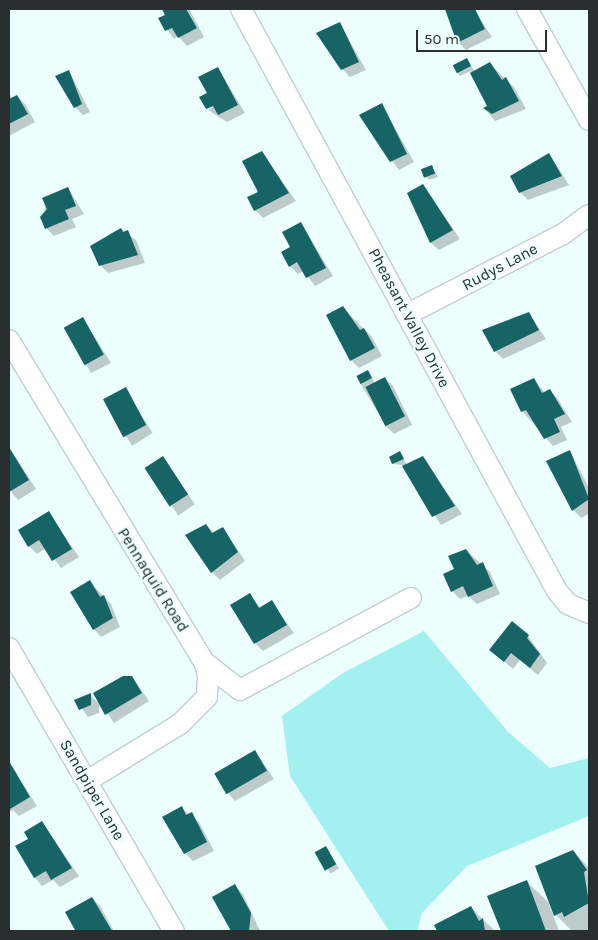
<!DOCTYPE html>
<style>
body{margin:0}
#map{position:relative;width:598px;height:940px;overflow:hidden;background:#edfefe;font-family:Karla,sans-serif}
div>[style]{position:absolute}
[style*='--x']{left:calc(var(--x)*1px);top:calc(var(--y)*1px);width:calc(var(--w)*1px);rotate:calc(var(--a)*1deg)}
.green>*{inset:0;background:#a3f0f1}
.shadow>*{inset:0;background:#0003;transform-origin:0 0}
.building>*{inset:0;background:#176466;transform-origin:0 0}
.roads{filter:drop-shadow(1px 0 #bfd0cf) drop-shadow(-1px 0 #bfd0cf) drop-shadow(0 1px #bfd0cf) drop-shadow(0 -1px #bfd0cf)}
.street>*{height:20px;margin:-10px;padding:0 10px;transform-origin:10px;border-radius:10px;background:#fff}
span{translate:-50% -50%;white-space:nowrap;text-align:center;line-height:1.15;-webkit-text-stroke:5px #edfefe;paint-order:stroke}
.street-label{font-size:16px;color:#292f2f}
.frame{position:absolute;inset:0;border:10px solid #292f2f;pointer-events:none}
.scale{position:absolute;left:416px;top:30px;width:131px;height:22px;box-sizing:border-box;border:2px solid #292f2f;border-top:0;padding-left:6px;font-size:15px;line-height:18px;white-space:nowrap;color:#292f2f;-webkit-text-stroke:4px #edfefe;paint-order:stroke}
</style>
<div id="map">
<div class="green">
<div style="clip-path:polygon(424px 631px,508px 732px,550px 768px,589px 758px,589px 816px,467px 866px,422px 913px,417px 931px,389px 931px,290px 776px,282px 716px,343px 673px)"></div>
</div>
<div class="shadow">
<div style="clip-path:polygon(163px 9px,189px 9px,204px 37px,187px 46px,178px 36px,174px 39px,160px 19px,167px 15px)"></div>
<div style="clip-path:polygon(445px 9px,473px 9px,492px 37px,466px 50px,458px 42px)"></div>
<div style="clip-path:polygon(340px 24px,366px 70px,350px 77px,342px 69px)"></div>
<div style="clip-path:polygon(467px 59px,475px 72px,490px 64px,514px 87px,526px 109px,495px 121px,485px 109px,489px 106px,471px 71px,460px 76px,457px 72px)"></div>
<div style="clip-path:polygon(218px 68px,245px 113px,227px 122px,208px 110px,219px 104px,207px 109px)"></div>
<div style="clip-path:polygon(69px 71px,90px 112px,83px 115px,75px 107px)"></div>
<div style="clip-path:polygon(9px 93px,12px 99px,17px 96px,25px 104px,35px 122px,9px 136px)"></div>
<div style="clip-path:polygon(382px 105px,414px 162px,399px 170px,360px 115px)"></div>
<div style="clip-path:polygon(262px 153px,296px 201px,263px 218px,255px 210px)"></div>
<div style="clip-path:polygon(549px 154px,569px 185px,528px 200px,520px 192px)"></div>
<div style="clip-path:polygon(432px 167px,438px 177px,429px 180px,423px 171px)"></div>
<div style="clip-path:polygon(423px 186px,460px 239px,439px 250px,431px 243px)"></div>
<div style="clip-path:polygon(68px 188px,84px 214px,72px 219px,76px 227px,54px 236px,46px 228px,44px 198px)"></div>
<div style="clip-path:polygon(301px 223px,333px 276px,315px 286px,304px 271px,298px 274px,290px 266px)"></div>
<div style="clip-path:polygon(121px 229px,136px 240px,145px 263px,108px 273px,100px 265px,112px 239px,109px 234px)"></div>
<div style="clip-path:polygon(343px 308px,372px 337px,382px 356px,359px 368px,351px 360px)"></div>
<div style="clip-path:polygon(529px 314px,546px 339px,503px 359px,495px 351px)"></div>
<div style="clip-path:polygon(83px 319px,111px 363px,91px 373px,65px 328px)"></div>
<div style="clip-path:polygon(368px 372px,375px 383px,385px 378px,393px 386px,412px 425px,394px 434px,386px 426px,360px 383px)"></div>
<div style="clip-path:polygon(534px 379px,545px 393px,550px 391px,558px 399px,572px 422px,561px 427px,567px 440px,553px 446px,522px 411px)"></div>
<div style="left:125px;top:389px;width:52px;height:24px;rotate:58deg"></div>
<div style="clip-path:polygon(9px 447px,36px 489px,18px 500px,9px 489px)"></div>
<div style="clip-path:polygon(570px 451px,589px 488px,589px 514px,581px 518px,573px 510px)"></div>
<div style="clip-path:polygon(400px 453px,407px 465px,422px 458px,462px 514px,441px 525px,402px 465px,393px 464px,390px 458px)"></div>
<div style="left:163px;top:457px;width:57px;height:20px;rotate:56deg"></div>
<div style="clip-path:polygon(49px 513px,79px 557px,61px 568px,46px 548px,37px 554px,29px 546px)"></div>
<div style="clip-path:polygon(206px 525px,214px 533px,223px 528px,245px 561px,220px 580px,212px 572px)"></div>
<div style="clip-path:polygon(466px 550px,490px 572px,500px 594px,477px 604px,468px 596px,460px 599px,452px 591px,455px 570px)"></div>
<div style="clip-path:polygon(90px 582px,111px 604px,120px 627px,101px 637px,94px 629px)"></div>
<div style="clip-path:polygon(249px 595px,261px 608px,272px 602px,294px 633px,263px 651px,255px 643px)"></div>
<div style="clip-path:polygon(528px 636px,547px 663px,538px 675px,520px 660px,513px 669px,491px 650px)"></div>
<div style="clip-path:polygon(132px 677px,149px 701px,114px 723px,95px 694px)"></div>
<div style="clip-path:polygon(91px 696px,99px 704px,99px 713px,88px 717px,76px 700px)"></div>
<div style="clip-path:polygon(255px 751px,274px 779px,235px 801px,228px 793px)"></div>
<div style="clip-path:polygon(9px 762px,37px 806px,19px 816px,13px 810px,9px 812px)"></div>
<div style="clip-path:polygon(181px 808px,199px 822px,214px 851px,193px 861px,185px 853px)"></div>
<div style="clip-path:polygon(42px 823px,79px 876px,60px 887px,53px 880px,42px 886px,35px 878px,30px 839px)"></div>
<div style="left:326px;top:848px;width:24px;height:10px;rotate:57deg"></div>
<div style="clip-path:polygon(573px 851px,589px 868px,589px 931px,572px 931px,556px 915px)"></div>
<div style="clip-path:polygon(526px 881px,548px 902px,559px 931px,502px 931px,488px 896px)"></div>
<div style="clip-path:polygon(235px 886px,243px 894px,260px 931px,233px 931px,214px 897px)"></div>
<div style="clip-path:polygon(92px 898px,100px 906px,114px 931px,81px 931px,67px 912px)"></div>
<div style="clip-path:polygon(471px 908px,495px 931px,438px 931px,436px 926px)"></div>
</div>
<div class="building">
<div style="clip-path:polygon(162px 9px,186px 9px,197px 28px,178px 38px,172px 28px,165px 31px,158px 18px,165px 15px)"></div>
<div style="clip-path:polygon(445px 9px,475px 9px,485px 29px,457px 43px)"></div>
<div style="clip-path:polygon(340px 22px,359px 62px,341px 70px,316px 33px)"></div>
<div style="left:467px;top:58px;width:9px;height:16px;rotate:63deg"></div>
<div style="clip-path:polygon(490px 62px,502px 80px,506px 77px,519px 101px,492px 114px,483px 108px,487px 106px,470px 73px)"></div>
<div style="clip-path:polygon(218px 67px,238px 105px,218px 115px,213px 106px,206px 109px,199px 97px,207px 93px,198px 77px)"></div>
<div style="clip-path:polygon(69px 70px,82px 104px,74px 108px,55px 76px)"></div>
<div style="clip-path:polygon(17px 95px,28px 114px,9px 124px,9px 99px)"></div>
<div style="clip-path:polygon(382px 103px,407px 154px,390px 162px,359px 115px)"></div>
<div style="clip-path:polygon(262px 151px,289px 193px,254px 211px,247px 197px,258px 192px,242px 161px)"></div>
<div style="clip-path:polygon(549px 153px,562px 176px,519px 193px,510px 176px)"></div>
<div style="left:432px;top:165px;width:9px;height:12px;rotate:69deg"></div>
<div style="clip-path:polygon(423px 184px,453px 230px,430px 243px,407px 193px)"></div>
<div style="clip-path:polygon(68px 187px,76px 206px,65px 210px,69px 219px,45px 229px,40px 217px,47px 209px,42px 198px)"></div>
<div style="clip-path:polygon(301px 222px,326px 268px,306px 278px,297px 262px,289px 267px,281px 252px,290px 247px,282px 232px)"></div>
<div style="clip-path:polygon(121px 228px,123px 232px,128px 230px,138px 255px,99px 266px,90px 246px)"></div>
<div style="clip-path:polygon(343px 306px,360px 330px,364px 328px,375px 348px,350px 361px,326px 315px)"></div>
<div style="clip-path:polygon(529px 312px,539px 330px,494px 352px,482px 330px)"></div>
<div style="left:83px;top:317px;width:43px;height:22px;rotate:61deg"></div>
<div style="left:368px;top:370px;width:9px;height:13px;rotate:63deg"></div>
<div style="left:385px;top:377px;width:44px;height:22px;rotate:63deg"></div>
<div style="clip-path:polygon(534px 378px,542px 393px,550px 389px,565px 414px,554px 419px,560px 432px,544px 439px,526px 410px,521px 412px,510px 389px)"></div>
<div style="left:126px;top:387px;width:43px;height:26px;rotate:62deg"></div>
<div style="clip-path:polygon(9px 447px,29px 480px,9px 492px)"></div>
<div style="clip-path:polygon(570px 450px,589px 499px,572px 511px,546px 461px)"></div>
<div style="clip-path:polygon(400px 451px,404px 459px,392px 464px,389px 457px)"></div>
<div style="left:163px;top:456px;width:46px;height:22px;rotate:57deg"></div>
<div style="clip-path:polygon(423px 456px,455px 506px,432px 517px,402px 466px)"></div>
<div style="clip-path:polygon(49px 511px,72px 549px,52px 561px,39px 540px,28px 547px,18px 530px)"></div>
<div style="clip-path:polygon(206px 524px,212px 533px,223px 527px,238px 552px,211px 573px,185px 535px)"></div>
<div style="clip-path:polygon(466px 549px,477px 565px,483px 562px,493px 586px,468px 597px,463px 586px,451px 592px,443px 574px,454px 569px,448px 556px)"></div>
<div style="clip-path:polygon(90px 580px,100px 597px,104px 595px,113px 618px,93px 630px,70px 592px)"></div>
<div style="clip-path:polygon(250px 593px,259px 608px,272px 600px,287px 625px,254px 644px,230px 605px)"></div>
<div style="clip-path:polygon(512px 621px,529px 635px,527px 638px,540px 654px,530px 668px,511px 653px,504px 662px,489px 650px)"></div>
<div style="clip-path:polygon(123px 676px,132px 676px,142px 693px,105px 715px,93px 693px)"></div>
<div style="clip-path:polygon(91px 693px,91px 705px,79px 710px,74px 700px)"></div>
<div style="left:255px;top:750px;width:24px;height:47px;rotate:60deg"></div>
<div style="clip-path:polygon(9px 761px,30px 797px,10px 809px,9px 806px)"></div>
<div style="clip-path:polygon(182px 806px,186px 815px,192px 812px,207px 842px,184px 854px,162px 817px)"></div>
<div style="clip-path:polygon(42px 821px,72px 868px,51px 880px,46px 871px,34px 878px,15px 846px,28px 839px,24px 832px)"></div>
<div style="left:326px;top:846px;width:21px;height:13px;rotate:61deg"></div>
<div style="clip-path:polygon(573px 850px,587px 870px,584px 872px,589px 903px,564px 917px,562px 912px,554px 916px,535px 866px)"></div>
<div style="clip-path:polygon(527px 880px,546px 931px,501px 931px,487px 896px)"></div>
<div style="clip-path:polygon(235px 884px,251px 913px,249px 931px,231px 931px,212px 897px)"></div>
<div style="clip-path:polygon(92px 897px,112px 931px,75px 930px,65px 912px)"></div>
<div style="clip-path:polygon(471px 906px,479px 921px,483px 918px,485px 931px,437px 931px,434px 925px)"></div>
</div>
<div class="roads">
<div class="street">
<div style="--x:241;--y:9;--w:662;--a:61.5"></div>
<div style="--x:557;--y:591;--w:17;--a:50"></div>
<div style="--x:568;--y:604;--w:23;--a:23"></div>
<div style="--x:527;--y:9;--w:127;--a:60.8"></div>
<div style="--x:408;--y:314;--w:174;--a:-27.3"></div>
<div style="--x:563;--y:234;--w:32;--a:-36"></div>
<div style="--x:9;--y:340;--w:378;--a:58.8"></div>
<div style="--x:205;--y:663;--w:13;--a:77"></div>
<div style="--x:208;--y:676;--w:21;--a:93"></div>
<div style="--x:207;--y:697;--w:38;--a:135"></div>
<div style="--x:180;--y:724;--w:109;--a:148.5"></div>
<div style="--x:9;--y:648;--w:328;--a:59.8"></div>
<div style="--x:205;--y:663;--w:44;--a:37.6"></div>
<div style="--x:240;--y:690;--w:194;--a:-28.3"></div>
</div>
</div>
<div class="street-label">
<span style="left:500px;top:267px;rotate:-28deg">Rudys Lane</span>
<span style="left:409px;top:318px;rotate:62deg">Pheasant Valley Drive</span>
<span style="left:153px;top:580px;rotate:58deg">Pennaquid Road</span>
<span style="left:92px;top:790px;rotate:60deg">Sandpiper Lane</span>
</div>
<div class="frame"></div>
<div class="scale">50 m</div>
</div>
